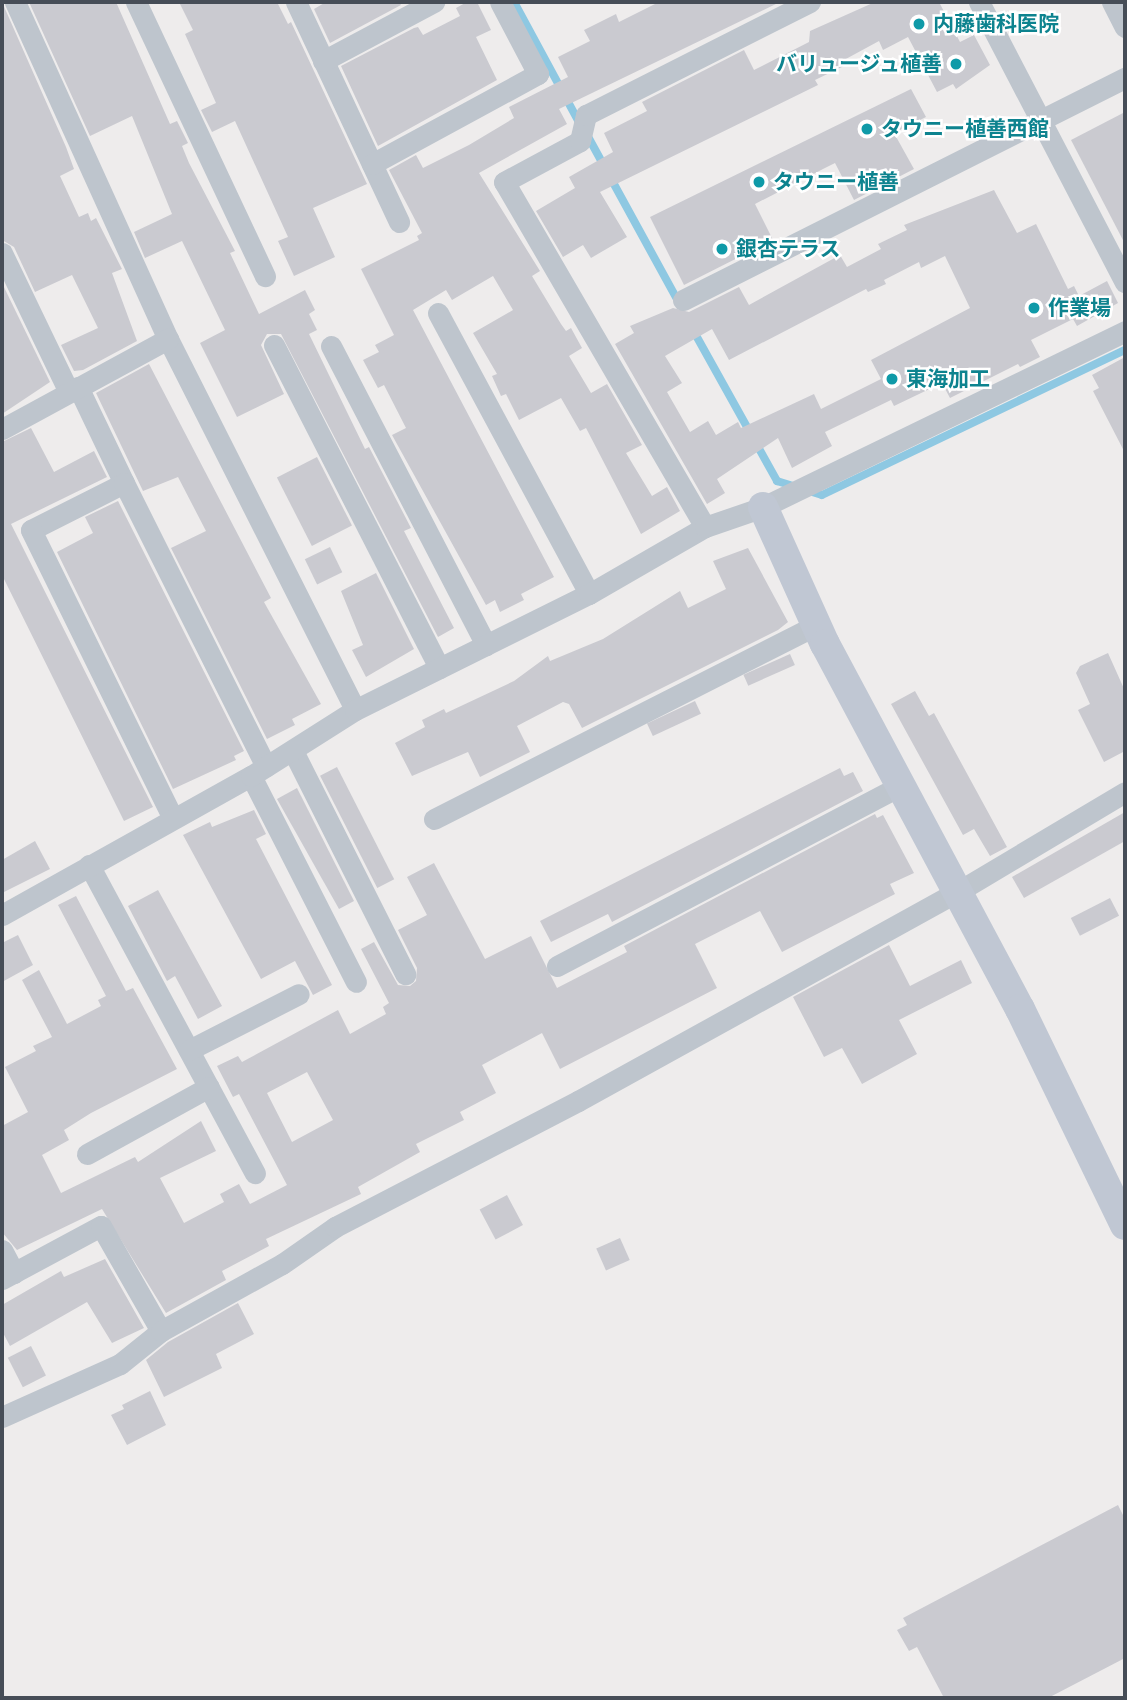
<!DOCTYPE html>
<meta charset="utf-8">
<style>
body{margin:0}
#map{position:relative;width:1127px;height:1700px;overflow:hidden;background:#eeecec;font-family:"Space Grotesk","Noto Sans JP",sans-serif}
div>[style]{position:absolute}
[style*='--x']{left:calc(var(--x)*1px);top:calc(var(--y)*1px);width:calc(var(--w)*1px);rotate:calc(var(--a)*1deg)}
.stream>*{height:8px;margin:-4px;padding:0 4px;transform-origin:4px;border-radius:4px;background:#8ec8e2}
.building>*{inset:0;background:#cacad0;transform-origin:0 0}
.street>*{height:21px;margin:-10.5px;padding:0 10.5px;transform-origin:10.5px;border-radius:10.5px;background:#bec5cd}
.secondary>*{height:30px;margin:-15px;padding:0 15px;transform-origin:15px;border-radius:15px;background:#c0c7d3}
.dots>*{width:19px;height:19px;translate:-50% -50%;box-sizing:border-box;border:4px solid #fff;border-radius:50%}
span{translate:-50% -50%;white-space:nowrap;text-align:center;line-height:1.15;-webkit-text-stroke:5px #fff;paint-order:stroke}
.culture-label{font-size:21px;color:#0d838f;font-weight:700}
.left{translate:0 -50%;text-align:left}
.right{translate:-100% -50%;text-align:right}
.frame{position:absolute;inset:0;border:4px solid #464d57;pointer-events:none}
</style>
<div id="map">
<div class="stream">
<div style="--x:514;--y:2;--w:136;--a:61.6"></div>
<div style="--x:586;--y:133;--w:194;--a:61.3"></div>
<div style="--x:693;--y:330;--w:173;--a:60.9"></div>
<div style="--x:777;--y:481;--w:47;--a:17.3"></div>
<div style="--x:822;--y:495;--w:336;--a:-25.6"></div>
</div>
<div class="building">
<div style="clip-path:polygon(2px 2px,66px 147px,74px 169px,60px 176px,79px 217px,88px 213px,91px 221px,96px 218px,122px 269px,112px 273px,137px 341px,83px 370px,74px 371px,61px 345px,98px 328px,72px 275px,35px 292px,14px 247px,2px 240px)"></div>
<div style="clip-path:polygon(29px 2px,116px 2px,170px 124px,177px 121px,188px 143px,182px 146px,189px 163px,235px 251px,230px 253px,259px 314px,305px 290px,315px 310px,309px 314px,317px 330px,309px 334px,365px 449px,369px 447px,411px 528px,404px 531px,454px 628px,438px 637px,281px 334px,267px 334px,261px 345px,284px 394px,237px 417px,200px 343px,225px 330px,182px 241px,145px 258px,134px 232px,172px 214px,132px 116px,90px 136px)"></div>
<div style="clip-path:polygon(179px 2px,277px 2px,288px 24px,291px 22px,367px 184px,313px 208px,335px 257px,294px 276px,278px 241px,288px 237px,235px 121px,212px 132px,201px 110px,216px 103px,185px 34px,193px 30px)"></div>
<div style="clip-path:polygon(326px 2px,399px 2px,401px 5px,330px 43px,314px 9px)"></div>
<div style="clip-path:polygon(467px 2px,477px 2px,491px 30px,476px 37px,497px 80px,378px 146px,341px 66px,414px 28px,418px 27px,423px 35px,460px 16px,456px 8px)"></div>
<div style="clip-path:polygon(659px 2px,780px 2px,559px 109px,567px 124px,479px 173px,540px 271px,532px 276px,561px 324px,566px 331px,571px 328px,582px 348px,569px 356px,591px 393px,607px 384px,642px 445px,626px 453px,652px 496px,667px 487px,680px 511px,641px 534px,586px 428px,580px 431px,561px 398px,519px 420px,506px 394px,501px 396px,492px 376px,497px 374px,473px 333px,513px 310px,493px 276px,452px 300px,446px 290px,413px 310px,554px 577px,521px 594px,524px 600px,500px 612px,495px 600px,486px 605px,392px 435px,406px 428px,384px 385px,378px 388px,363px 360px,379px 352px,375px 345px,394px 335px,361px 269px,419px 240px,417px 236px,422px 233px,389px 170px,416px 155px,423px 168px,469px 145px,514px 118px,509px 107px,568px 77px,558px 57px,590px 41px,584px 30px,616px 14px,619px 22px)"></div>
<div style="clip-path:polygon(875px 2px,939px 2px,960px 42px,974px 35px,990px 65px,956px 89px,953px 84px,937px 92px,908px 37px,883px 50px,879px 41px,844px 60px,846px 65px,815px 80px,818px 85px,600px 192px,627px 237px,591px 258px,583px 245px,563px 257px,536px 211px,575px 188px,569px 177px,613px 152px,604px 133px,647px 111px,642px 102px,744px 50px,754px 70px,809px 42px,810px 31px)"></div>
<div style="clip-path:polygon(911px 89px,926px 117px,894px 133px,914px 169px,854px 200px,835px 163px,823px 169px,755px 204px,773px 240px,684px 285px,650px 217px)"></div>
<div style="clip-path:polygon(1125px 112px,1125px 244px,1071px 140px)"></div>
<div style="clip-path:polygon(evenodd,994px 190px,1017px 233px,1036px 224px,1068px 289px,1074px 286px,1079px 296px,1107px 281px,1118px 303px,1077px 326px,1073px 319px,1031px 340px,1040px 357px,1020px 367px,1018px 364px,950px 398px,942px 383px,894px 406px,891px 400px,825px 432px,832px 446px,792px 468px,778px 438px,717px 479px,725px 493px,707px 504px,615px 344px,634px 333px,630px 326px,673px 308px,689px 312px,739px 287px,749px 305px,840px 255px,847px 267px,881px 249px,878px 244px,907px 230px,904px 225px,994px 190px,945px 256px,970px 308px,871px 360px,881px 379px,821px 409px,814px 394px,741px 428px,738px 422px,716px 435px,708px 421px,690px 432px,667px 392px,682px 383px,665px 356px,712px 329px,729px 360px,866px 289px,868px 292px,886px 284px,884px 280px,919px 262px,921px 268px,945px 256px)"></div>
<div style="clip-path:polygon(2px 283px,50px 382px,2px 414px)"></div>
<div style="clip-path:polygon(1125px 357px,1125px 453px,1093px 391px,1099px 388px,1092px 375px)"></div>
<div style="clip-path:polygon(149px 364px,271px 598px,264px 602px,321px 704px,292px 719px,295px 725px,267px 739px,171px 548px,206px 531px,178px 477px,143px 491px,96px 393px)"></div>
<div style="clip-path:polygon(31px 428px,54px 472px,94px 451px,107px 477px,11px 524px,153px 807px,124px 821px,2px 575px,2px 442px)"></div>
<div style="left:317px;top:457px;width:77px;height:45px;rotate:63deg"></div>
<div style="clip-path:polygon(118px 501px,244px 751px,234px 756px,236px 760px,173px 789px,57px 552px,93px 533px,85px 517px)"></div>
<div style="left:330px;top:547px;width:28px;height:28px;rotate:64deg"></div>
<div style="clip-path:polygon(748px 548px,788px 622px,778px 630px,582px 728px,569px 704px,563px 702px,517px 726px,530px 752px,480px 777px,468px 752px,412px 776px,395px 743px,425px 727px,422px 720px,444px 709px,446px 713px,514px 681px,548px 656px,550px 661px,603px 639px,680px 591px,688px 608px,726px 589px,713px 561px)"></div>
<div style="clip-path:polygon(376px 573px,414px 649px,366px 677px,352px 650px,363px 645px,341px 591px)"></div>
<div style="clip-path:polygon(1108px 653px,1125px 691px,1125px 751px,1104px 762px,1078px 710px,1090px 704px,1076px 673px,1080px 666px)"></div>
<div style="left:790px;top:654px;width:12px;height:51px;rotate:66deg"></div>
<div style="clip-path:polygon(915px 691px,929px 716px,934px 713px,1007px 847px,990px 856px,974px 829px,963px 835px,891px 704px)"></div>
<div style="left:695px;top:701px;width:14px;height:53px;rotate:65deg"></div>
<div style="left:337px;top:767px;width:126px;height:19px;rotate:63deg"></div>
<div style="clip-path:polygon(840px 768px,844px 776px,853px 772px,863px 791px,612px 922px,608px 914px,551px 942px,540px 921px)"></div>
<div style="clip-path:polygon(297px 788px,354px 901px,339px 909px,277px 799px)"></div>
<div style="clip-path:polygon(254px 810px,266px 834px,256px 839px,332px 985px,313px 995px,295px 961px,261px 979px,183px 835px,210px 822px,212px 827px)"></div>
<div style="clip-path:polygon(1125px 812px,1125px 841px,1024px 898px,1012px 877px)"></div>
<div style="clip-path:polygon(evenodd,875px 814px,877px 818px,883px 815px,914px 873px,890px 884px,895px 894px,782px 952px,760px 911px,695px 944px,717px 988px,560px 1069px,542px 1033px,482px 1065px,496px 1093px,460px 1112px,464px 1120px,416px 1144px,420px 1152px,358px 1187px,361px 1194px,266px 1239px,269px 1246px,222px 1271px,226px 1280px,166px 1313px,102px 1209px,17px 1250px,2px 1232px,2px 1126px,28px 1112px,5px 1067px,36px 1051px,33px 1046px,52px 1037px,22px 980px,39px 970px,67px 1024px,101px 1006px,98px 1000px,106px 996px,58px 905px,76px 896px,126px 991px,133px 988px,177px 1069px,91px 1113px,64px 1130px,69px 1140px,42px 1155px,61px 1193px,135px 1157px,138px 1162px,201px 1121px,216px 1151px,160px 1178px,184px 1223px,224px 1202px,220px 1194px,239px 1184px,250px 1204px,287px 1185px,239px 1094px,233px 1097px,217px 1066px,238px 1056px,242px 1062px,338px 1010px,350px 1034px,386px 1014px,383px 1007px,389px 1003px,361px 949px,374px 942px,398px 985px,410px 986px,416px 981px,417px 968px,398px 930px,427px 915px,407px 877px,434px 863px,485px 959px,531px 936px,557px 988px,627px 952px,624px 946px,875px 814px,307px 1072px,333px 1120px,292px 1142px,267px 1093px,307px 1072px)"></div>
<div style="clip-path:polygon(35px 841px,50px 869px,2px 893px,2px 860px)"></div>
<div style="clip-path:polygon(158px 890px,222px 1006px,198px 1019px,175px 976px,167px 981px,128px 906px)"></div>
<div style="left:1110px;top:898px;width:20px;height:44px;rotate:63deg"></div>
<div style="clip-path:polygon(18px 935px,33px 965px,2px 982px,2px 943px)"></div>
<div style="clip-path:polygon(889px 945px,910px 986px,961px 960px,972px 983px,899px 1020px,917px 1054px,862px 1084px,842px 1048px,824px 1057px,793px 997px)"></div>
<div style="left:507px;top:1195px;width:34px;height:31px;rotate:62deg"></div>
<div style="left:620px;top:1238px;width:24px;height:26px;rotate:66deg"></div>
<div style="clip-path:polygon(105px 1259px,144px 1328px,112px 1343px,87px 1302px,10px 1346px,2px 1331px,2px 1305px,61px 1271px,64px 1277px)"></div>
<div style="clip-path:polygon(238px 1303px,254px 1334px,216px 1354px,222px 1368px,164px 1397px,146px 1360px,168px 1342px)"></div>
<div style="left:31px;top:1346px;width:33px;height:26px;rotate:63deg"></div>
<div style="clip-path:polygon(150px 1391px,166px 1425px,127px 1445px,111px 1415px,124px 1409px,122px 1405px)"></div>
<div style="clip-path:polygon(1118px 1505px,1125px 1519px,1125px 1658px,1048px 1698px,944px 1698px,917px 1647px,909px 1651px,897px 1630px,907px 1625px,903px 1618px)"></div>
</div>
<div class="street">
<div style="--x:15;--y:2;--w:370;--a:65.6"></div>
<div style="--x:168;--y:339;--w:415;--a:63.2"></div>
<div style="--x:136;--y:2;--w:303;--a:64.8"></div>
<div style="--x:296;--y:2;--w:243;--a:64.9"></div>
<div style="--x:979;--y:2;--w:316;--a:62.5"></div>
<div style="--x:1112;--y:2;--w:28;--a:63"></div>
<div style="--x:323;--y:61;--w:126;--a:-28"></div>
<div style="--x:372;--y:164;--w:189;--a:-28.5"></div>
<div style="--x:538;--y:74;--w:81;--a:-117.8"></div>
<div style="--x:2;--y:253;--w:154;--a:64.3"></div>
<div style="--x:683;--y:300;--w:495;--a:-26.7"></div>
<div style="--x:438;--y:313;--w:319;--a:61.7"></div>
<div style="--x:274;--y:345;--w:363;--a:62.9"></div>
<div style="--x:331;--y:346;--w:337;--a:62.6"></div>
<div style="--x:78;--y:387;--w:106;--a:64.4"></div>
<div style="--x:124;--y:483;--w:104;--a:153.2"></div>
<div style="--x:31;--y:530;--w:319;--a:63.8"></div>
<div style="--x:2;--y:429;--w:189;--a:-28.5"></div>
<div style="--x:124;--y:483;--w:317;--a:63.4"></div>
<div style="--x:705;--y:527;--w:399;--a:-120.2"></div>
<div style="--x:504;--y:182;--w:86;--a:-28.3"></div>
<div style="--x:580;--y:141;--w:27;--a:-77"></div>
<div style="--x:586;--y:115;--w:251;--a:-26.8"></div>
<div style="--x:293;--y:751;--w:250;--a:63.3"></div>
<div style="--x:251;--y:776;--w:231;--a:63"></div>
<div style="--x:434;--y:819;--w:429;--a:-26.9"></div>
<div style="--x:89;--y:865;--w:350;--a:61.7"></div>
<div style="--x:2;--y:915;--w:285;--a:-29.2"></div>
<div style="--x:251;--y:776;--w:123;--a:-32.4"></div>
<div style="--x:355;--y:710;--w:261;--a:-26.4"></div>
<div style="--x:589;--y:594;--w:134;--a:-30"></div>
<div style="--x:705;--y:527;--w:61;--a:-19"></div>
<div style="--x:763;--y:507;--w:403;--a:-25.9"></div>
<div style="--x:557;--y:966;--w:385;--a:-27.7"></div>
<div style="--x:189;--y:1050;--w:123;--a:-27"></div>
<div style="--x:87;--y:1154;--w:139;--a:-28.8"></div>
<div style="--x:2;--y:1250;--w:26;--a:62"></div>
<div style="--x:2;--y:1279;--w:112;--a:-28.2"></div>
<div style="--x:101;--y:1226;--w:121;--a:60.3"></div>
<div style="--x:2;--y:1417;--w:129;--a:-24.2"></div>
<div style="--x:120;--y:1364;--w:53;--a:-38.8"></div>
<div style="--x:161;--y:1331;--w:138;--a:-29"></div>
<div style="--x:282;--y:1264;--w:65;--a:-34.9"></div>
<div style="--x:335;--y:1227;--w:274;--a:-27.4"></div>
<div style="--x:578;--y:1101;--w:435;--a:-28.9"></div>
<div style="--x:959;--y:891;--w:193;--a:-30.8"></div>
</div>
<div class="secondary">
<div style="--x:763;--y:507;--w:150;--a:65.7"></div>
<div style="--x:825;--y:644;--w:414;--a:61.9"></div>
<div style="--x:1020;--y:1009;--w:240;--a:64.1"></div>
</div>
<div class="dots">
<div style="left:919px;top:24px;background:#0f9aa8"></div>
<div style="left:956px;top:64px;background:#0f9aa8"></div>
<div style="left:867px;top:129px;background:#0f9aa8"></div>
<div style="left:759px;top:182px;background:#0f9aa8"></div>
<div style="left:722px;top:249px;background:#0f9aa8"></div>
<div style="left:1034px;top:308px;background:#0f9aa8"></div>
<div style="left:892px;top:379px;background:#0f9aa8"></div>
</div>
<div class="culture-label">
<span class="left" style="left:933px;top:24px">内藤歯科医院</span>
<span class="right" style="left:942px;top:64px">バリュージュ植善</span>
<span class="left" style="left:881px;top:129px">タウニー植善西館</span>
<span class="left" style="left:773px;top:182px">タウニー植善</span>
<span class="left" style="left:736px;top:249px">銀杏テラス</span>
<span class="left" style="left:1048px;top:308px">作業場</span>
<span class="left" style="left:906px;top:379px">東海加工</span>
</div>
<div class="frame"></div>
</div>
